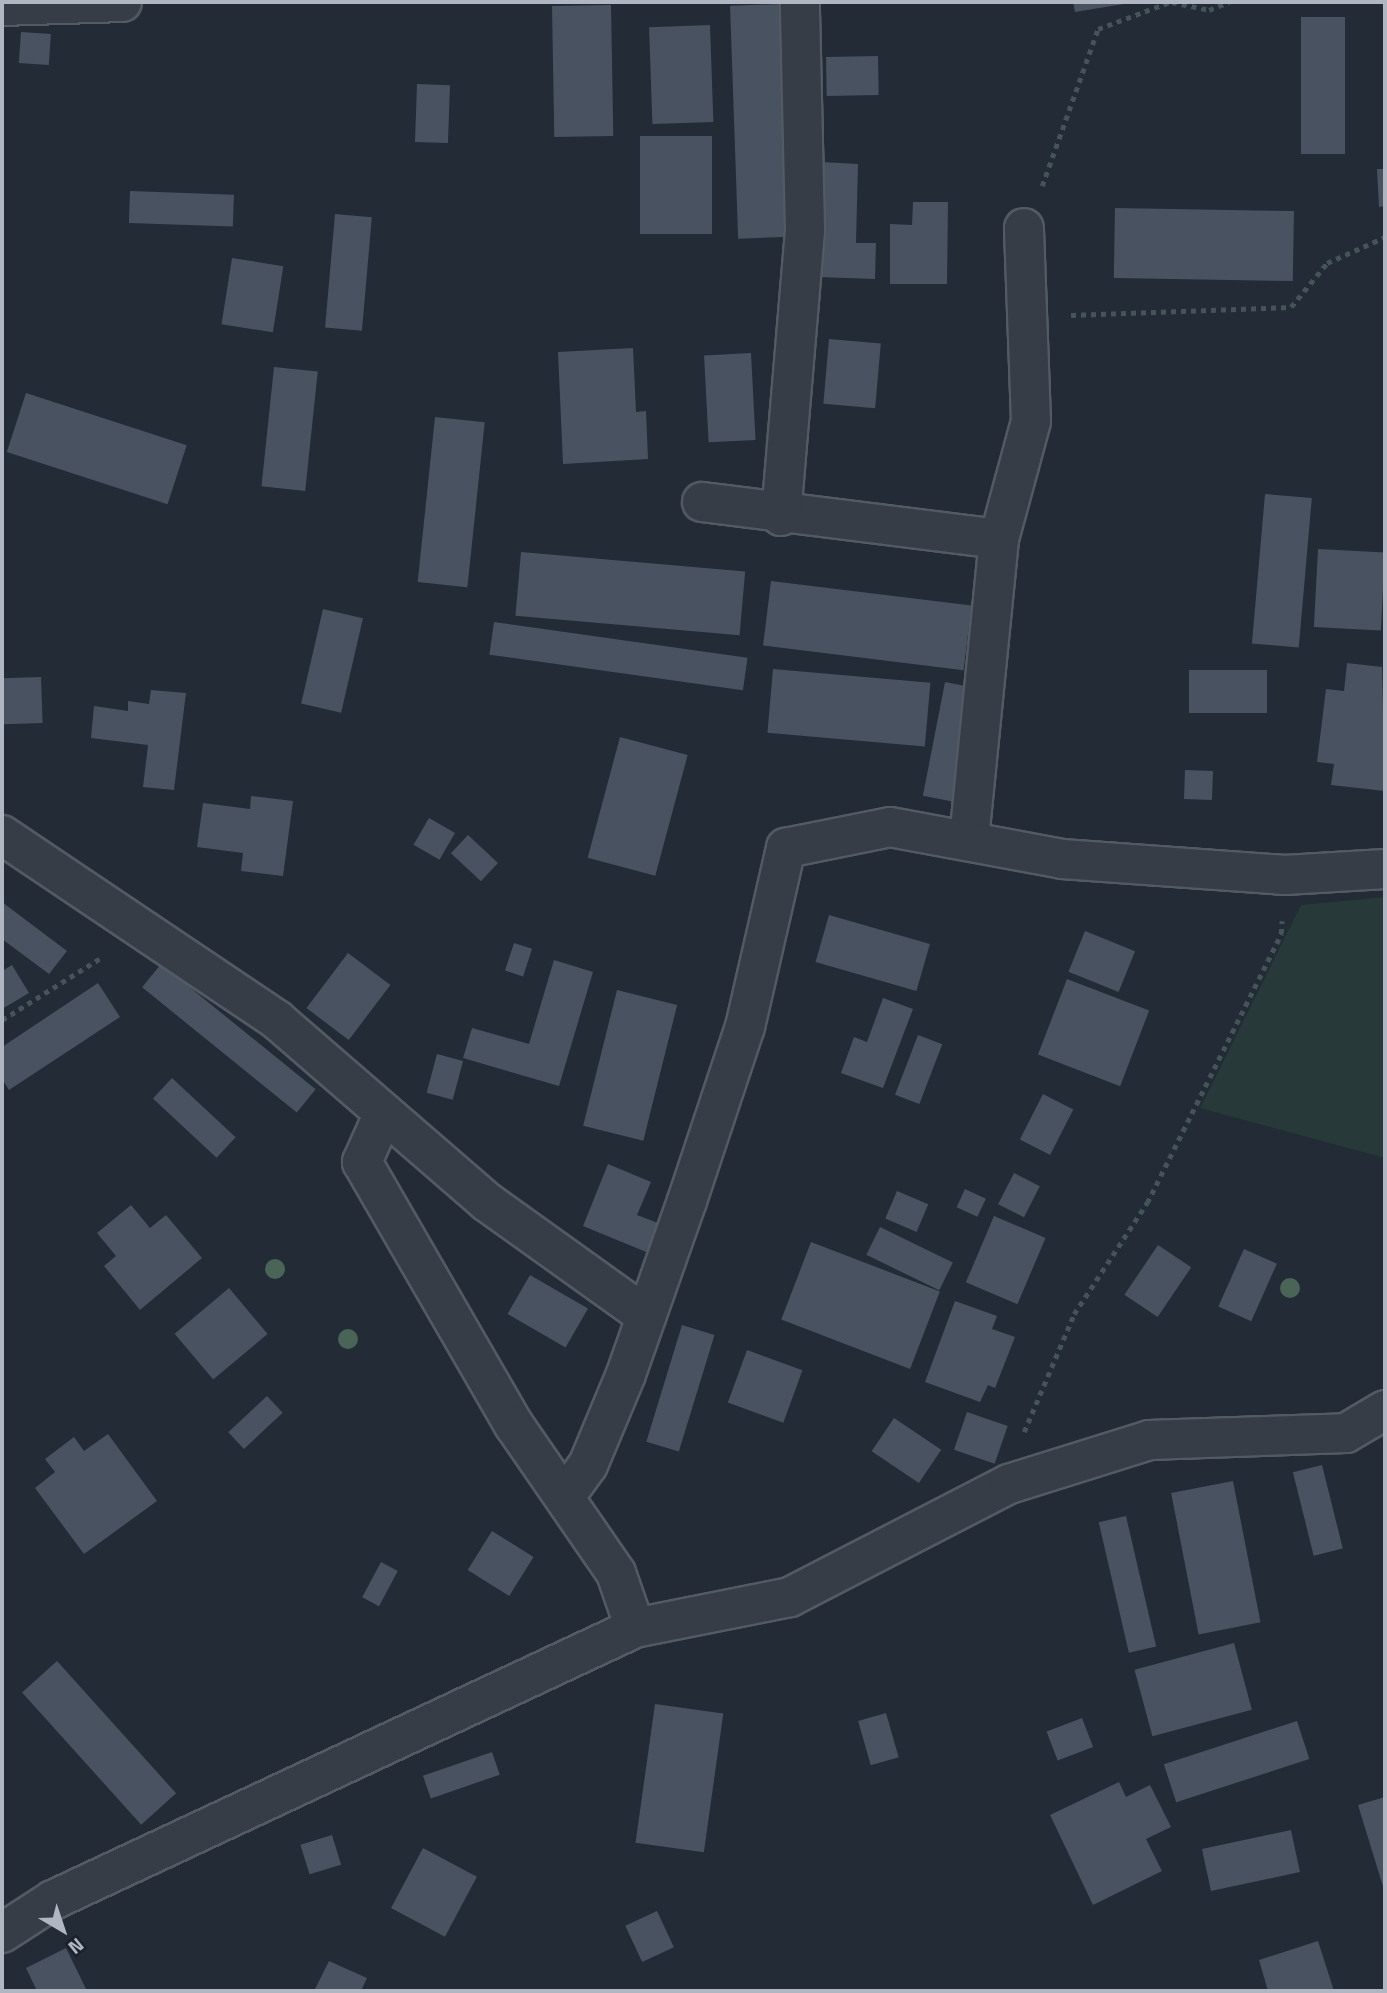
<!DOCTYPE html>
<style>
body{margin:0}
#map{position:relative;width:1387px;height:1993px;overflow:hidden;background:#222b36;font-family:"Titillium Web",sans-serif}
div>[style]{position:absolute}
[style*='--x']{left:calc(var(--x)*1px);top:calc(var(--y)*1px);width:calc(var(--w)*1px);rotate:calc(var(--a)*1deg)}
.green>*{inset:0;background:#273939}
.building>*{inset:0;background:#495260;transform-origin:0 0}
.path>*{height:4.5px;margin-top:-2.25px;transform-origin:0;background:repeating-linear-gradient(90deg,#445457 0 5px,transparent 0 10px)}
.roads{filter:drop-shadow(2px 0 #535a64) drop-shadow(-2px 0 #535a64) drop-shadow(0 2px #535a64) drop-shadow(0 -2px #535a64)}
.minor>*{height:38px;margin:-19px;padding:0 19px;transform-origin:19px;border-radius:19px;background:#363d47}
.trees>*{width:20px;height:20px;margin:-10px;border-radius:50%;background:#4a6458}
span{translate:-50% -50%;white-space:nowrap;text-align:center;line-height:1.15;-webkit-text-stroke:7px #1b222b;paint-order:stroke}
.frame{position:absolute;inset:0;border:4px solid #b0b7c3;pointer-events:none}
.north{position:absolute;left:28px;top:1895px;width:70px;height:70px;-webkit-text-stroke:5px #1b222b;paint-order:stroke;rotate:141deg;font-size:19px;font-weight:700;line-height:28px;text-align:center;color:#b0b7c3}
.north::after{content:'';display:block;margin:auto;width:24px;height:32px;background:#b0b7c3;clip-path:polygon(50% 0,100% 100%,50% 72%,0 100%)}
</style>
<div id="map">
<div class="green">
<div style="clip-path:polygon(1385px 897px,1385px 1158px,1200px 1108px,1301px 905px)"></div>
</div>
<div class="building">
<div style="clip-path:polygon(1073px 2px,1130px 2px,1130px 3px,1075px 12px)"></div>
<div style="left:781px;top:4px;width:233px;height:51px;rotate:88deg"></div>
<div style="left:611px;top:5px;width:131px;height:59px;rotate:89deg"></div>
<div style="left:1301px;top:17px;width:44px;height:137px"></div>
<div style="left:710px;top:25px;width:97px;height:61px;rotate:88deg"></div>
<div style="left:21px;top:32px;width:30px;height:31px;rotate:4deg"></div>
<div style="left:878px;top:56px;width:39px;height:52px;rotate:89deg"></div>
<div style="left:417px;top:84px;width:33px;height:58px;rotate:2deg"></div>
<div style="left:640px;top:136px;width:72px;height:98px"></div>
<div style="clip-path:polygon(821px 162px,858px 164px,856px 243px,876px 243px,875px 279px,818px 277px)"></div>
<div style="clip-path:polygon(1377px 169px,1385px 169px,1385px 206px,1379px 207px)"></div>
<div style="left:130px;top:191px;width:104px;height:32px;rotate:2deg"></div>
<div style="clip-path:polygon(913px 202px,948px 202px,947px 284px,890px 284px,890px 224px,912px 225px)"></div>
<div style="left:1115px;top:208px;width:179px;height:70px;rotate:1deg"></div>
<div style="left:335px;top:214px;width:37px;height:114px;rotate:5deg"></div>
<div style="left:232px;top:258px;width:52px;height:67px;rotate:9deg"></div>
<div style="left:829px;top:339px;width:52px;height:65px;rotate:5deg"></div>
<div style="clip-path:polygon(633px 348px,636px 412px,646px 411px,648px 459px,563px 464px,558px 352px)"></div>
<div style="left:751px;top:353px;width:87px;height:47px;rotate:87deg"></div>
<div style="left:274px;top:367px;width:44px;height:120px;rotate:6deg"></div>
<div style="left:26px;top:393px;width:169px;height:62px;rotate:18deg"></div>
<div style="left:435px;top:417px;width:50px;height:166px;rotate:6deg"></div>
<div style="left:1265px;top:494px;width:47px;height:150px;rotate:5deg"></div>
<div style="left:1318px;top:549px;width:67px;height:78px;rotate:3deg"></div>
<div style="left:521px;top:552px;width:225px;height:64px;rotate:5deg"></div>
<div style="left:771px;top:581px;width:202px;height:65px;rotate:7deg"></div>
<div style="left:323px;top:609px;width:41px;height:97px;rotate:13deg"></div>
<div style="left:494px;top:622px;width:256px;height:33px;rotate:8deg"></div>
<div style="clip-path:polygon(1347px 663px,1382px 667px,1385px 791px,1331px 785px,1334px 764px,1317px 762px,1326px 689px,1344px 691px)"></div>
<div style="left:773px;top:669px;width:158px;height:64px;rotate:5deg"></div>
<div style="left:1267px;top:670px;width:43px;height:78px;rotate:90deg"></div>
<div style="left:41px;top:677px;width:46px;height:39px;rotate:88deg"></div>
<div style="left:945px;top:682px;width:31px;height:116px;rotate:11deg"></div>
<div style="clip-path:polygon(151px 690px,186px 693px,174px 790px,143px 787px,148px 745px,91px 738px,94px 706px,128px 711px,128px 701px,149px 704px)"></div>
<div style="left:620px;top:737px;width:70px;height:125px;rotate:15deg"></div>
<div style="left:1185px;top:770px;width:28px;height:29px;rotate:2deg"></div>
<div style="clip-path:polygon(251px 796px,293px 801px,283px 876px,241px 871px,243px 853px,197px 847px,203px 803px,250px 809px)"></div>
<div style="left:429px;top:818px;width:30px;height:31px;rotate:30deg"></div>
<div style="left:468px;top:835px;width:41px;height:25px;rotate:43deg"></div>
<div style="clip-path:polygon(2px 902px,67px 951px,49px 974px,2px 939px)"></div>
<div style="left:829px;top:915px;width:105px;height:49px;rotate:16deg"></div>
<div style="left:1085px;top:931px;width:54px;height:44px;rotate:22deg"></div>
<div style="left:514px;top:943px;width:19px;height:29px;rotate:18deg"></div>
<div style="left:348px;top:953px;width:53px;height:69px;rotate:37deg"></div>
<div style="clip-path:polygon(554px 960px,593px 972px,559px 1086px,463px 1058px,472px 1028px,529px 1044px)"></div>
<div style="left:161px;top:964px;width:199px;height:30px;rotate:39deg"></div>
<div style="clip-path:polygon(12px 965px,29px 993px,2px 1009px,2px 971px)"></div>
<div style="left:1067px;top:979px;width:88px;height:81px;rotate:21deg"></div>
<div style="clip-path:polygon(98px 983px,120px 1017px,9px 1090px,2px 1079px,2px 1047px)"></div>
<div style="left:617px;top:990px;width:62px;height:140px;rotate:14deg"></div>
<div style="clip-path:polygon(883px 998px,913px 1009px,883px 1088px,841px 1073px,854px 1037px,867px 1042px)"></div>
<div style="left:918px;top:1035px;width:26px;height:64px;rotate:21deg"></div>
<div style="left:437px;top:1054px;width:27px;height:40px;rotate:15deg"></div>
<div style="left:172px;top:1078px;width:87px;height:28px;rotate:43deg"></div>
<div style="left:1043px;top:1094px;width:34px;height:51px;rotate:27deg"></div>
<div style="clip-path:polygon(608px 1164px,651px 1182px,637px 1215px,663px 1225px,651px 1254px,583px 1226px)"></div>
<div style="left:1014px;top:1173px;width:29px;height:35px;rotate:27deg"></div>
<div style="left:965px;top:1189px;width:23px;height:20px;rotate:25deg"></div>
<div style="left:897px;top:1191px;width:34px;height:30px;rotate:23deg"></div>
<div style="clip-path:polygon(131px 1205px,150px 1228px,166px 1215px,202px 1258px,140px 1310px,104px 1266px,116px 1256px,97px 1233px)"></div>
<div style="left:994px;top:1216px;width:56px;height:72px;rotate:23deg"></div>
<div style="left:880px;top:1227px;width:81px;height:31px;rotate:26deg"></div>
<div style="left:811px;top:1242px;width:138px;height:83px;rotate:21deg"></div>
<div style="left:1158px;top:1245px;width:40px;height:60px;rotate:34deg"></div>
<div style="left:1244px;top:1249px;width:36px;height:63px;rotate:24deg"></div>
<div style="left:530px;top:1275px;width:67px;height:45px;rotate:30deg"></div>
<div style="left:229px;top:1288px;width:60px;height:71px;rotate:50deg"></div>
<div style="clip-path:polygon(955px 1301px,997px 1316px,992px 1329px,1015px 1337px,995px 1388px,988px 1385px,980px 1402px,925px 1382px)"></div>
<div style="left:682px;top:1325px;width:34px;height:122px;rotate:17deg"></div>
<div style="left:747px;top:1350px;width:59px;height:56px;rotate:20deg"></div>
<div style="left:267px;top:1396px;width:23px;height:53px;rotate:47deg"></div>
<div style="left:967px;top:1412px;width:43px;height:40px;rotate:19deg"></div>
<div style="left:894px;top:1418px;width:57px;height:40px;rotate:34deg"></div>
<div style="clip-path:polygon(108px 1434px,157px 1501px,84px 1554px,35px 1488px,55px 1472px,45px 1459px,74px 1437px,84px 1451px)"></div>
<div style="left:1322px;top:1465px;width:86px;height:30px;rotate:76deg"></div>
<div style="left:1233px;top:1481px;width:144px;height:63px;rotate:79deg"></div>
<div style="left:1126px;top:1516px;width:134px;height:28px;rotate:77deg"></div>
<div style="left:492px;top:1531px;width:49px;height:46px;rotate:32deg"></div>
<div style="left:381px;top:1562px;width:19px;height:40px;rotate:28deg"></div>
<div style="left:1234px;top:1643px;width:69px;height:103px;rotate:75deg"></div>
<div style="left:57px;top:1661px;width:178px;height:47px;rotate:48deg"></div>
<div style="left:655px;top:1704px;width:69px;height:140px;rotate:8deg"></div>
<div style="left:886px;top:1713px;width:46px;height:29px;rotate:74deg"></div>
<div style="left:1082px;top:1718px;width:31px;height:38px;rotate:69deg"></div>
<div style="left:1297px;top:1721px;width:40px;height:140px;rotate:72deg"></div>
<div style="left:492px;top:1752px;width:24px;height:73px;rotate:71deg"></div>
<div style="clip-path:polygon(1119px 1782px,1126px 1797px,1150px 1785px,1171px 1827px,1146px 1839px,1162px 1871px,1093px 1905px,1050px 1815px)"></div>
<div style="clip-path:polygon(1385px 1797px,1385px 1893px,1358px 1805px)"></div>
<div style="left:1291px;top:1830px;width:43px;height:91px;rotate:78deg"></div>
<div style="left:332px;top:1835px;width:31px;height:33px;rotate:73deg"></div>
<div style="left:423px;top:1848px;width:61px;height:68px;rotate:28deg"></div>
<div style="left:657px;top:1911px;width:40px;height:35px;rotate:65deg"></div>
<div style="clip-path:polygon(1318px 1941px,1334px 1991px,1268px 1991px,1259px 1960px)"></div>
<div style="clip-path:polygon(66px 1948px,87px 1991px,37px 1991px,26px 1968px)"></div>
<div style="clip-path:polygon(329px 1961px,367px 1978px,361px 1991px,314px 1991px)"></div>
</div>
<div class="path">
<div style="--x:1172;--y:2;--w:38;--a:12"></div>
<div style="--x:1209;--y:10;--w:22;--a:-22"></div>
<div style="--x:1042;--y:186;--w:167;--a:-70.4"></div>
<div style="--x:1098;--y:29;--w:77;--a:-20.6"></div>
<div style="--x:1071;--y:315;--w:220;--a:-2.1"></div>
<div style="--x:1291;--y:307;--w:57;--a:-50.7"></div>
<div style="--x:1327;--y:263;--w:64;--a:-24.1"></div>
<div style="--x:2;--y:1020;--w:118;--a:-32.2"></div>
<div style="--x:1024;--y:1432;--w:128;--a:-67"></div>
<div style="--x:1074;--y:1314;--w:133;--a:-56.7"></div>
<div style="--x:1147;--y:1203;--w:301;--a:-63.5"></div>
<div style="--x:1281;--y:934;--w:13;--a:-86"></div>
</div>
<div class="roads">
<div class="minor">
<div style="--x:2;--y:6;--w:120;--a:-1.9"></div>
<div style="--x:702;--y:502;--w:299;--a:7.1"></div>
<div style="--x:999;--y:539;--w:303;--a:95.7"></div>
<div style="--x:781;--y:516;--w:287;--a:-85.2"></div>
<div style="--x:805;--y:230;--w:228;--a:-91.3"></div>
<div style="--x:999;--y:539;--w:122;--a:-74.8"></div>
<div style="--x:1031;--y:421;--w:193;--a:-92.1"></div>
<div style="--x:2;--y:835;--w:331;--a:33.9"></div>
<div style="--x:277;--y:1020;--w:278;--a:40.9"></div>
<div style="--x:487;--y:1202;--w:196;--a:35.6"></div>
<div style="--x:384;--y:1113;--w:54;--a:114.2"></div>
<div style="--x:362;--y:1162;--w:304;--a:60"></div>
<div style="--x:514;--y:1425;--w:180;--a:55.4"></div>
<div style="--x:616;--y:1573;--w:58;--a:70.9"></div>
<div style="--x:566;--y:1495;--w:37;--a:-54"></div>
<div style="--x:588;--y:1465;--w:99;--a:-67.3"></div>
<div style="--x:626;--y:1374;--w:183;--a:-70.6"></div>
<div style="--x:687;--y:1201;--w:183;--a:-71.6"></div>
<div style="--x:745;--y:1027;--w:184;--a:-77.1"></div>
<div style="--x:786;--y:848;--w:106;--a:-11.4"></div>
<div style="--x:890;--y:827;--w:175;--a:10.5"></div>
<div style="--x:1062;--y:859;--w:224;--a:4.1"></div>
<div style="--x:1285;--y:875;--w:100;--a:-3.4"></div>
<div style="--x:2;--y:1933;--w:61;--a:-32.9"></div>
<div style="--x:53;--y:1900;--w:642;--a:-25.05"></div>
<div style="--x:635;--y:1628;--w:158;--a:-11.3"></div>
<div style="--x:790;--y:1597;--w:246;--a:-27.3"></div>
<div style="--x:1009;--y:1484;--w:147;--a:-17.4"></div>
<div style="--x:1149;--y:1440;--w:197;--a:-2"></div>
<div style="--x:1346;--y:1433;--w:45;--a:-30.5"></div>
</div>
</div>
<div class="trees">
<div style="left:275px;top:1269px"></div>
<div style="left:1290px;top:1288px"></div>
<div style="left:348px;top:1339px"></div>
</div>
<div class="frame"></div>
<div class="north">N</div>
</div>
